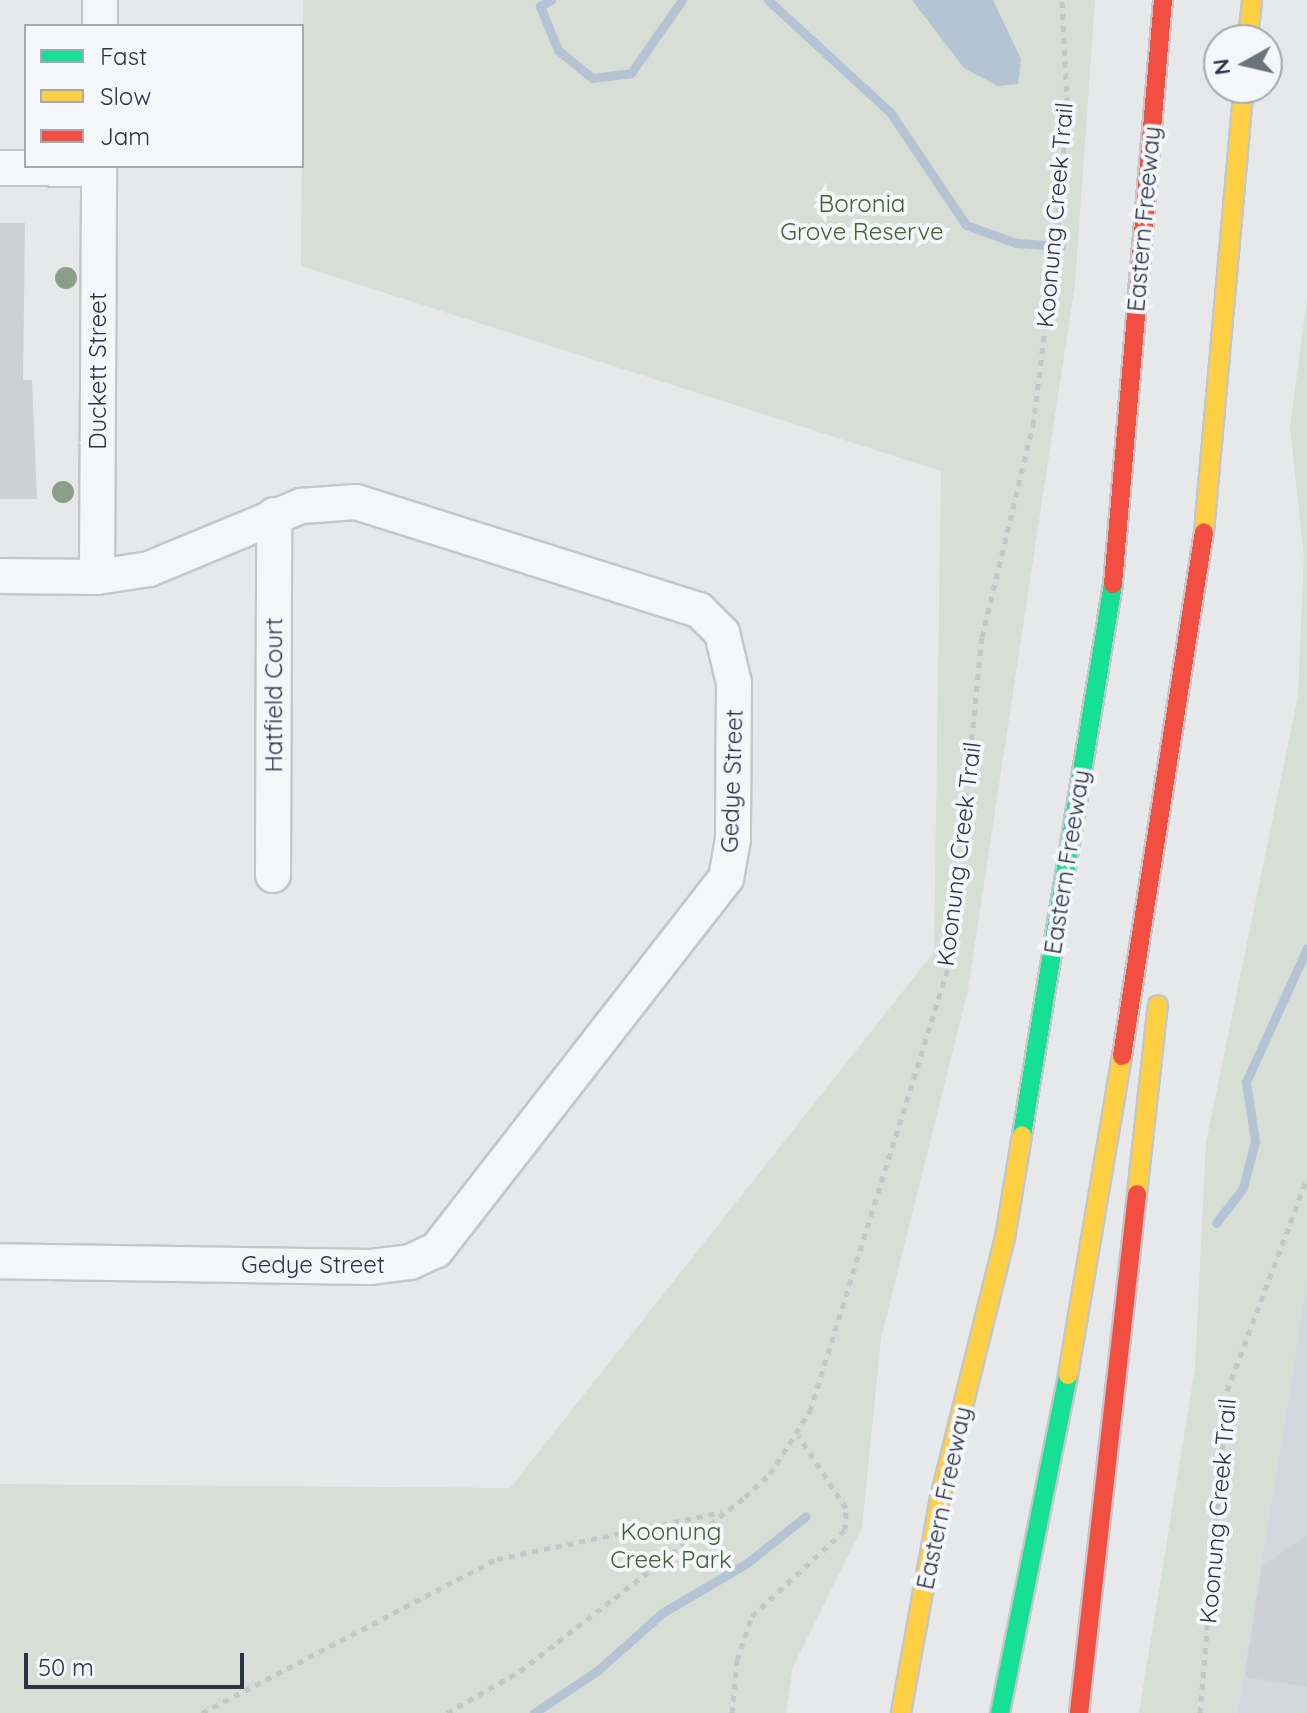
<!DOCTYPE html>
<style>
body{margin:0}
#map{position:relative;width:1307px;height:1713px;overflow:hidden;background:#e6e8ea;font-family:Quicksand,sans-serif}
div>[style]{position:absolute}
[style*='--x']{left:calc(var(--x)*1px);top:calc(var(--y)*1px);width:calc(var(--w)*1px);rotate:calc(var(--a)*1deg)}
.built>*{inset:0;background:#d4d7dd}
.green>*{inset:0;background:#d6ded6}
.water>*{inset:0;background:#b4c4d5}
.stream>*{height:9px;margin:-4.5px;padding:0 4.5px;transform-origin:4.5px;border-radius:4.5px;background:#b4c4d5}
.building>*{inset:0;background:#ced0d3}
.path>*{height:5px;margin-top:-2.5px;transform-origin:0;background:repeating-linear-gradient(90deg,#c5c6ca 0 6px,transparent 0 12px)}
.roads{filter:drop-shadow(2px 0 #c4c6c8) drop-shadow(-2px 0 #c4c6c8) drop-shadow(0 2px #c4c6c8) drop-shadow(0 -2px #c4c6c8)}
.street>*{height:34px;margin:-17px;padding:0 17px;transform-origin:17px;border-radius:17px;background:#f5f6f7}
.fast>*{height:18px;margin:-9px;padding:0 9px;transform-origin:9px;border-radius:9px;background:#16e098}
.slow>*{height:18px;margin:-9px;padding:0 9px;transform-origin:9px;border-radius:9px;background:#ffcf43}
.jam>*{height:18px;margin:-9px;padding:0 9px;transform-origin:9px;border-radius:9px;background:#f24e42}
.trees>*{width:22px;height:22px;margin:-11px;border-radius:50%;background:#8a9e88}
span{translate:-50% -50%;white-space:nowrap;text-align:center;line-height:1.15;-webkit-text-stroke:8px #f4f6f9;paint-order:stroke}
.park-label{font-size:24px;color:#3f6138}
.street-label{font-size:24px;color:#2b3445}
.legend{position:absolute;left:24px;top:24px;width:280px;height:144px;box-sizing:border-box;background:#f4f6f9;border:2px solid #a4a8b1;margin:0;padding:10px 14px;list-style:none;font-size:24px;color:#2b3445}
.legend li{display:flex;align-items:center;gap:16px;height:40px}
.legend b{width:40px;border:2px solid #a4a8b1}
.north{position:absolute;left:1203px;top:24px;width:80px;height:80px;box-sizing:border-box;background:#f4f6f9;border:2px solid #a4a8b1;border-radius:50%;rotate:262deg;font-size:22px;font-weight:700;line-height:32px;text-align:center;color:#2b3445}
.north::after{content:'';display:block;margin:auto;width:28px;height:36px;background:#6c737f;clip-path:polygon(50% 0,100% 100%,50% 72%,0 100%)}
.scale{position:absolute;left:24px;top:1653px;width:220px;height:36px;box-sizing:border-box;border:4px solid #2b3445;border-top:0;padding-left:10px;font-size:24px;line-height:28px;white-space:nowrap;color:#2b3445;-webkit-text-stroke:6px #f4f6f9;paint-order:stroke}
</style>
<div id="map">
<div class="built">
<div style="clip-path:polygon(1307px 1280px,1307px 1713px,1237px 1713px)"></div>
</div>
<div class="green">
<div style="clip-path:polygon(303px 0,1095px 0,1075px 284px,968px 989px,881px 1339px,862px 1528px,793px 1667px,786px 1713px,0 1713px,0 1484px,510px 1488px,934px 952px,941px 471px,301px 266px)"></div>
<div style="clip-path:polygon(1307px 299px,1307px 1280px,1237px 1713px,1139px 1713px,1195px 1368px,1206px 1142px,1298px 696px,1304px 557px,1290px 427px)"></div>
</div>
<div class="water">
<div style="clip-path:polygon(912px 0,993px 0,1021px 59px,1018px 84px,998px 86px,964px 68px)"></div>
</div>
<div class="stream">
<div style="--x:551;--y:0;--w:13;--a:151"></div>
<div style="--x:540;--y:6;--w:48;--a:67.8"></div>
<div style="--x:558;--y:50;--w:44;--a:39.5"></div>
<div style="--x:592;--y:78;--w:39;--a:-7"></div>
<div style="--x:631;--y:73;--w:89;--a:-55.1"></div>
<div style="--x:768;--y:0;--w:166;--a:42.6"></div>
<div style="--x:890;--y:112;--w:136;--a:56.1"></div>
<div style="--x:966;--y:225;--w:53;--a:19.8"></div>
<div style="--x:1016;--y:243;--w:45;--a:3.8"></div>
<div style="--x:1216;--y:1223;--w:44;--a:-52.4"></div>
<div style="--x:1243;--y:1188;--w:49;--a:-75.7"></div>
<div style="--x:1255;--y:1141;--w:60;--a:-98.7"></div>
<div style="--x:1246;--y:1082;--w:147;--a:-65.5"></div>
<div style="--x:534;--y:1713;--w:76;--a:-33.7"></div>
<div style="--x:597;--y:1671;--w:87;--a:-41.7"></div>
<div style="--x:662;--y:1613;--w:99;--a:-30.5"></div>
<div style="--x:747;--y:1563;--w:75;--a:-38.5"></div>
</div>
<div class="building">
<div style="clip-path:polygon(0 223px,25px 223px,23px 380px,32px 380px,37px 499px,0 499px)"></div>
<div style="clip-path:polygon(1307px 1535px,1307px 1687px,1245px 1677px,1262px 1567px)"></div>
</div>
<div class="path">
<div style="--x:202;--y:1713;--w:333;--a:-27.6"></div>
<div style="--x:497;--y:1559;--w:229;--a:-11.8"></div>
<div style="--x:447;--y:1713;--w:84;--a:-29.9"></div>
<div style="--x:520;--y:1671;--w:284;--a:-37.7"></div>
<div style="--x:745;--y:1497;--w:34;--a:-43"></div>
<div style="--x:770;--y:1474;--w:75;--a:-57.6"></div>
<div style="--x:810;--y:1411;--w:466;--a:-72.7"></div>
<div style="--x:949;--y:966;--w:331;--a:-84.3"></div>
<div style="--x:982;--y:637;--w:218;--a:-76.5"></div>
<div style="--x:1033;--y:425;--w:203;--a:-82.9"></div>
<div style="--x:1058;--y:224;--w:121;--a:-85.7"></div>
<div style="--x:1067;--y:103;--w:103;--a:-92.8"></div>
<div style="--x:732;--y:1713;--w:53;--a:-84.6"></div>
<div style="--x:737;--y:1660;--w:46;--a:-71.2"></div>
<div style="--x:752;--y:1616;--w:127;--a:-42.8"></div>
<div style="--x:845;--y:1530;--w:22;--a:-87"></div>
<div style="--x:846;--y:1508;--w:87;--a:-123.3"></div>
<div style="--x:1200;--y:1713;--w:323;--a:-85.2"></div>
<div style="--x:1227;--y:1391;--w:228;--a:-69.4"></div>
</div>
<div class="roads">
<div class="street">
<div style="--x:100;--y:26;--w:26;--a:-90"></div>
<div style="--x:0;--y:168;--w:99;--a:0.6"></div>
<div style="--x:0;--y:576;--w:97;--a:0.6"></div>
<div style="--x:97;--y:577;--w:53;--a:-8.7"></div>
<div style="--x:149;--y:569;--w:165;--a:-22.5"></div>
<div style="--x:301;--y:506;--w:55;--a:-4.2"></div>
<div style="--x:356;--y:502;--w:360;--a:17.5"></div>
<div style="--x:699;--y:610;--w:33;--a:45"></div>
<div style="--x:722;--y:633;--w:51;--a:76.5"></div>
<div style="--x:734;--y:683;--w:156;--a:90.4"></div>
<div style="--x:733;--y:839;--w:40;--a:100"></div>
<div style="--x:726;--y:878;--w:472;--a:127.9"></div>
<div style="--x:436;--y:1250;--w:29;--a:155"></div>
<div style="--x:410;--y:1262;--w:39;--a:173"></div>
<div style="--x:371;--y:1267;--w:371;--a:-179.1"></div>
<div style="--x:97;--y:577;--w:411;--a:-89.7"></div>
<div style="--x:273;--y:875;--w:360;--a:-89.8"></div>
</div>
<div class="fast">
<div style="--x:1022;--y:1135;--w:558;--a:-80.62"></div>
<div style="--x:1000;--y:1713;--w:345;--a:-78.6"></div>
</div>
<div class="slow">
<div style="--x:1248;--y:40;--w:40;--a:-84.3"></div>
<div style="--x:1204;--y:532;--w:446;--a:-84.9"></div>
<div style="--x:1137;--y:1194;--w:190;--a:-83.7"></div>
<div style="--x:1068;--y:1375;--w:324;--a:-80.4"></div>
<div style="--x:901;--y:1713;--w:219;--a:-79.7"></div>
<div style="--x:940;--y:1498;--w:268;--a:-76"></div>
<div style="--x:1005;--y:1238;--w:104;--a:-80.6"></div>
</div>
<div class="jam">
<div style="--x:1113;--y:584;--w:586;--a:-85.11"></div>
<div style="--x:1122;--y:1056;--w:530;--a:-81.11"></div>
<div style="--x:1079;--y:1713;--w:522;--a:-83.62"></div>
</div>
</div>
<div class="trees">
<div style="left:66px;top:278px"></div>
<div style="left:63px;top:492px"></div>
</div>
<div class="park-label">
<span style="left:862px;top:218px">Boronia<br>Grove Reserve</span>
<span style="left:671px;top:1546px">Koonung<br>Creek Park</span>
</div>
<div class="street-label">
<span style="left:1055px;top:215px;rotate:-85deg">Koonung Creek Trail</span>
<span style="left:1144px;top:219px;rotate:-85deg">Eastern Freeway</span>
<span style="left:98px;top:371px;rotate:-90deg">Duckett Street</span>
<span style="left:274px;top:695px;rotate:-90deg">Hatfield Court</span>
<span style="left:732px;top:781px;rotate:-88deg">Gedye Street</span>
<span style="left:959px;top:854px;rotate:-83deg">Koonung Creek Trail</span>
<span style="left:1067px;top:862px;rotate:-81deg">Eastern Freeway</span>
<span style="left:313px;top:1265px">Gedye Street</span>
<span style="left:944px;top:1498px;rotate:-78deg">Eastern Freeway</span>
<span style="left:1218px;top:1511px;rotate:-85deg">Koonung Creek Trail</span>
</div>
<ul class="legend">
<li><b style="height:10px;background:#16e098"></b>Fast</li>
<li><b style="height:10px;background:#ffcf43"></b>Slow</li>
<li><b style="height:10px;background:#f24e42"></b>Jam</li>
</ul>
<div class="north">N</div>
<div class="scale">50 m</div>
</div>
